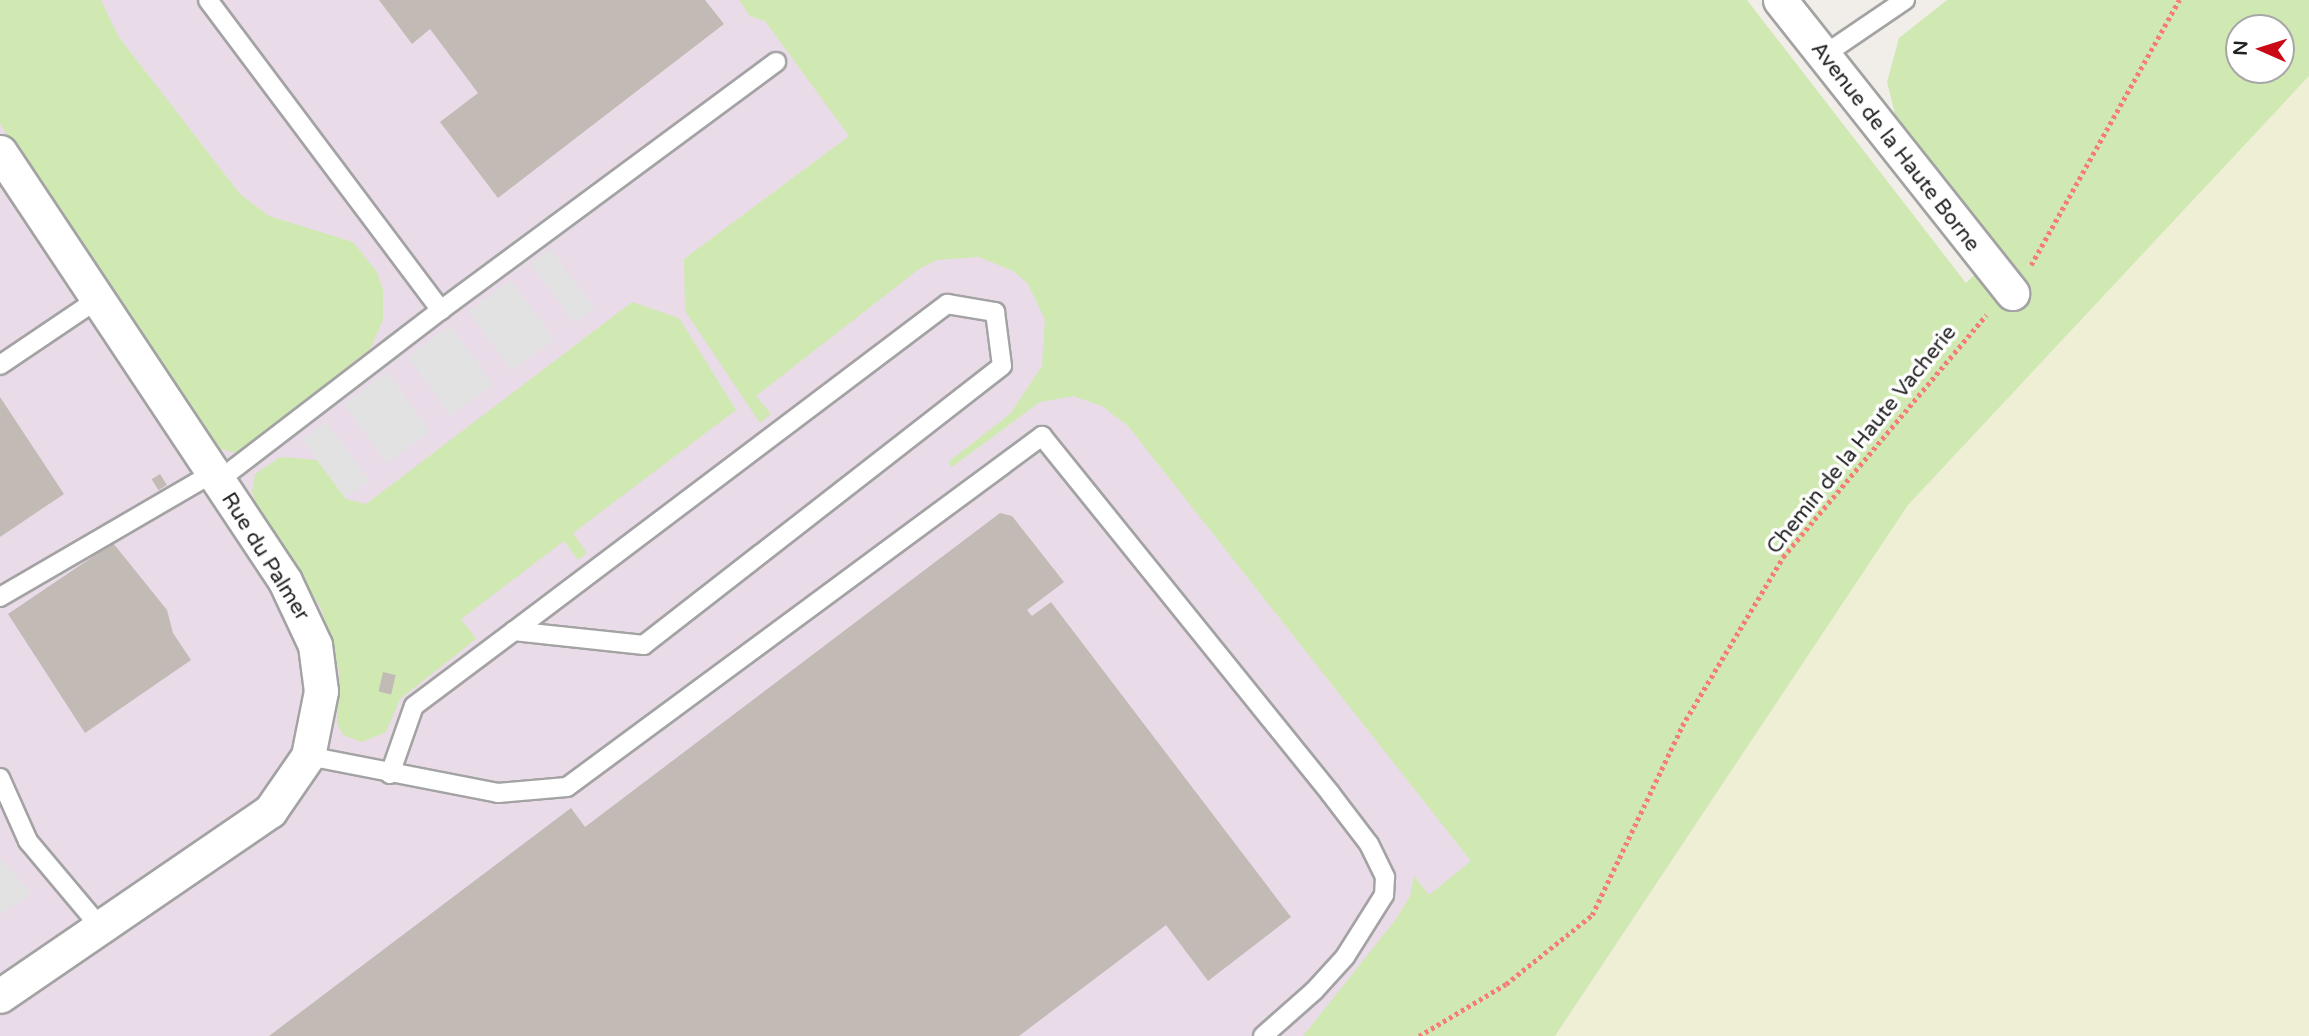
<!DOCTYPE html>
<style>
body{margin:0}
#map{position:relative;width:2309px;height:1036px;overflow:hidden;background:#f1eee9;font-family:"Varela Round",sans-serif}
div>[style]{position:absolute}
[style*='--x']{left:calc(var(--x)*1px);top:calc(var(--y)*1px);width:calc(var(--w)*1px);rotate:calc(var(--a)*1deg)}
.industrial>*{inset:0;background:#eadbe8}
.farmland>*{inset:0;background:#efefd6}
.grass>*{inset:0;background:#d0e9b2}
.parking>*{inset:0;background:#e2e2e2;transform-origin:0 0}
.building>*{inset:0;background:#c2bab5;transform-origin:0 0}
.path>*{height:4.5px;margin-top:-2.25px;transform-origin:0;background:repeating-linear-gradient(90deg,#f57c77 0 3.5px,transparent 0 7px)}
.roads{filter:drop-shadow(2px 0 #a3a3a3) drop-shadow(-2px 0 #a3a3a3) drop-shadow(0 2px #a3a3a3) drop-shadow(0 -2px #a3a3a3)}
.lane>*{height:18px;margin:-9px;padding:0 9px;transform-origin:9px;border-radius:9px;background:#fff}
.street>*{height:33px;margin:-16.5px;padding:0 16.5px;transform-origin:16.5px;border-radius:16.5px;background:#fff}
span{translate:-50% -50%;white-space:nowrap;text-align:center;line-height:1.15;-webkit-text-stroke:7px #fff;paint-order:stroke}
.street-label{font-size:21px;color:#222}
.north{position:absolute;left:2225px;top:14px;width:70px;height:70px;box-sizing:border-box;background:#fff;border:2px solid #a7a7a7;border-radius:50%;rotate:273deg;font-size:19px;font-weight:700;line-height:28px;text-align:center;color:#222}
.north::after{content:'';display:block;margin:auto;width:24px;height:32px;background:#cb0815;clip-path:polygon(50% 0,100% 100%,50% 72%,0 100%)}
</style>
<div id="map">
<div class="industrial">
<div style="clip-path:polygon(0 0,1100px 0,1521px 900px,1387px 1036px,0 1036px)"></div>
</div>
<div class="farmland">
<div style="clip-path:polygon(2309px 76px,2309px 1036px,1555px 1036px,1908px 505px)"></div>
</div>
<div class="grass">
<div style="clip-path:polygon(0 0,101px 0,118px 36px,240px 194px,269px 216px,353px 242px,377px 272px,383px 290px,383px 320px,370px 349px,237px 453px,220px 449px,0 124px)"></div>
<div style="clip-path:polygon(evenodd,739px 0,1747px 0,1966px 283px,1994px 255px,1895px 114px,1887px 82px,1899px 38px,1947px 0,2309px 0,2309px 76px,1908px 505px,1555px 1036px,1303px 1036px,1396px 919px,1410px 896px,1414px 876px,1429px 895px,1471px 861px,1128px 426px,1102px 406px,1073px 396px,1040px 402px,952px 467px,948px 462px,1010px 414px,1042px 366px,1045px 320px,1028px 284px,1013px 271px,979px 257px,937px 260px,919px 269px,756px 396px,771px 414px,760px 423px,685px 311px,684px 259px,849px 136px,765px 21px,750px 16px,739px 0,2239px 28px,2281px 28px,2281px 70px,2239px 70px,2239px 28px)"></div>
<div style="clip-path:polygon(632px 302px,679px 318px,736px 410px,573px 533px,587px 553px,578px 560px,564px 541px,461px 619px,476px 639px,400px 699px,386px 732px,362px 742px,343px 735px,337px 724px,339px 670px,321px 608px,256px 504px,252px 492px,255px 474px,280px 457px,317px 460px,346px 499px,366px 504px)"></div>
</div>
<div class="parking">
<div style="left:550px;top:249px;width:74px;height:25px;rotate:53deg"></div>
<div style="left:511px;top:280px;width:74px;height:53px;rotate:54deg"></div>
<div style="left:450px;top:325px;width:74px;height:53px;rotate:54deg"></div>
<div style="left:387px;top:372px;width:74px;height:54px;rotate:54deg"></div>
<div style="left:326px;top:421px;width:74px;height:30px;rotate:54deg"></div>
<div style="clip-path:polygon(0 858px,32px 894px,0 915px)"></div>
</div>
<div class="building">
<div style="clip-path:polygon(379px 0,705px 0,724px 24px,498px 198px,440px 122px,478px 93px,430px 29px,412px 44px)"></div>
<div style="clip-path:polygon(0 397px,64px 494px,0 537px)"></div>
<div style="left:160px;top:474px;width:13px;height:10px;rotate:58deg"></div>
<div style="clip-path:polygon(1000px 513px,1012px 516px,1064px 582px,1027px 610px,1032px 616px,1051px 602px,1291px 917px,1208px 981px,1166px 925px,1019px 1036px,269px 1036px,571px 808px,585px 827px)"></div>
<div style="clip-path:polygon(113px 543px,167px 610px,173px 633px,191px 660px,85px 733px,8px 614px)"></div>
<div style="left:383px;top:672px;width:13px;height:20px;rotate:13deg"></div>
</div>
<div class="path">
<div style="--x:2031;--y:265;--w:304;--a:-60.8"></div>
<div style="--x:1419;--y:1036;--w:101;--a:-30.9"></div>
<div style="--x:1506;--y:984;--w:110;--a:-38.7"></div>
<div style="--x:1592;--y:915;--w:209;--a:-64.5"></div>
<div style="--x:1682;--y:726;--w:197;--a:-59.1"></div>
<div style="--x:1783;--y:557;--w:316;--a:-50"></div>
</div>
<div class="roads">
<div class="lane">
<div style="--x:208;--y:0;--w:388;--a:53.1"></div>
<div style="--x:441;--y:310;--w:417;--a:-36.5"></div>
<div style="--x:1824;--y:55;--w:98;--a:-34.2"></div>
<div style="--x:0;--y:365;--w:118;--a:-34"></div>
<div style="--x:218;--y:481;--w:281;--a:-37.5"></div>
<div style="--x:0;--y:597;--w:246;--a:-30.2"></div>
<div style="--x:308;--y:756;--w:194;--a:11"></div>
<div style="--x:498;--y:793;--w:69;--a:-5"></div>
<div style="--x:567;--y:787;--w:591;--a:-36.46"></div>
<div style="--x:1042;--y:436;--w:459;--a:51.1"></div>
<div style="--x:1330;--y:793;--w:64;--a:52.6"></div>
<div style="--x:1369;--y:844;--w:37;--a:64"></div>
<div style="--x:1385;--y:877;--w:18;--a:93"></div>
<div style="--x:1384;--y:895;--w:73;--a:122.2"></div>
<div style="--x:1345;--y:957;--w:46;--a:132.4"></div>
<div style="--x:1314;--y:991;--w:68;--a:138.6"></div>
<div style="--x:390;--y:774;--w:72;--a:-70.6"></div>
<div style="--x:414;--y:706;--w:125;--a:-36.9"></div>
<div style="--x:514;--y:631;--w:543;--a:-37.06"></div>
<div style="--x:947;--y:304;--w:49;--a:9.5"></div>
<div style="--x:995;--y:312;--w:54;--a:82.6"></div>
<div style="--x:1002;--y:366;--w:454;--a:142.1"></div>
<div style="--x:644;--y:645;--w:131;--a:-173.9"></div>
<div style="--x:0;--y:778;--w:69;--a:66"></div>
<div style="--x:28;--y:841;--w:114;--a:50"></div>
</div>
<div class="street">
<div style="--x:1780;--y:0;--w:374;--a:51.6"></div>
<div style="--x:0;--y:152;--w:515;--a:56.4"></div>
<div style="--x:285;--y:581;--w:71;--a:64.9"></div>
<div style="--x:315;--y:645;--w:46;--a:82.6"></div>
<div style="--x:321;--y:691;--w:66;--a:101.3"></div>
<div style="--x:308;--y:756;--w:67;--a:124.6"></div>
<div style="--x:270;--y:811;--w:327;--a:145.6"></div>
</div>
</div>
<div class="street-label">
<span style="left:1895px;top:147px;rotate:52deg">Avenue de la Haute Borne</span>
<span style="left:1862px;top:440px;rotate:-51deg">Chemin de la Haute Vacherie</span>
<span style="left:265px;top:557px;rotate:58deg">Rue du Palmer</span>
</div>
<div class="north">N</div>
</div>
